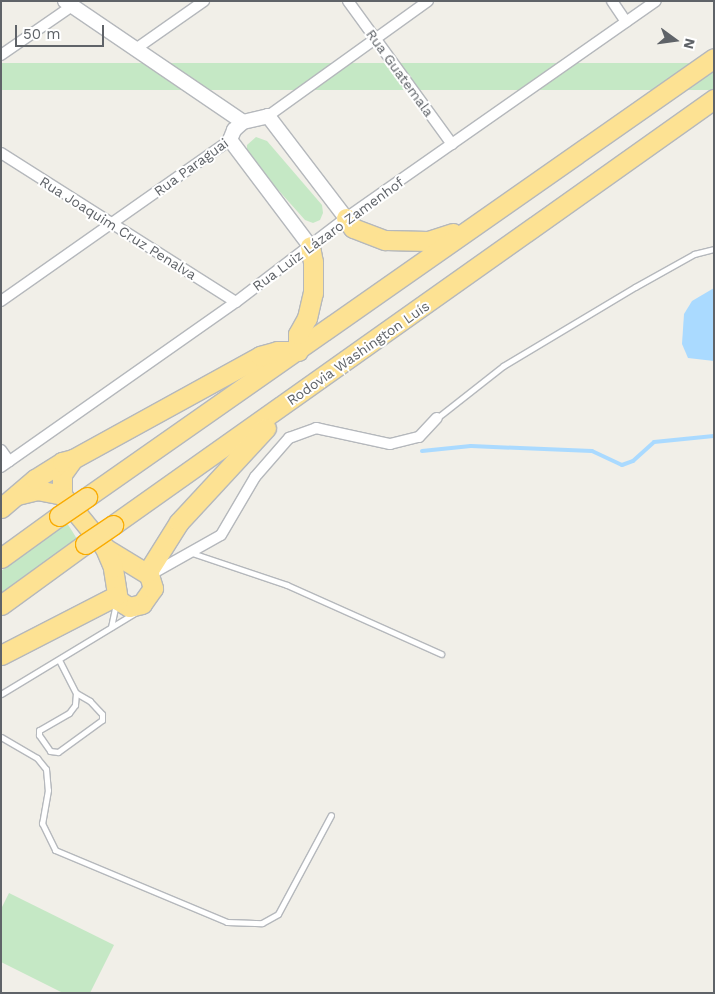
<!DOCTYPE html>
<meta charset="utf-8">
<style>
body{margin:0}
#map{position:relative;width:715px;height:994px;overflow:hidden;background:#f1efe8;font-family:"Work Sans",sans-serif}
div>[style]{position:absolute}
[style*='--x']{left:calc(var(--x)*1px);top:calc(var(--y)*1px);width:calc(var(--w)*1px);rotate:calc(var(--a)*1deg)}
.green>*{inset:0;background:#c5e8c5;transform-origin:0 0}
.water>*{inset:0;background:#aadaff}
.stream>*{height:4px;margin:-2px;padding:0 2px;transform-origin:2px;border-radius:2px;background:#aadaff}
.roads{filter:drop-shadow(1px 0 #b5b8bc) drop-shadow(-1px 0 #b5b8bc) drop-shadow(0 1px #b5b8bc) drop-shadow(0 -1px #b5b8bc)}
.lane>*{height:5px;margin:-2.5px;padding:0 2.5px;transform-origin:2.5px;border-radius:2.5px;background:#fff}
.street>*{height:10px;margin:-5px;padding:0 5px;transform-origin:5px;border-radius:5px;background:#fff}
.secondary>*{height:14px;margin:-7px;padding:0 7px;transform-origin:7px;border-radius:7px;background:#fff}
.highway>*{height:19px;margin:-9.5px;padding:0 9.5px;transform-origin:9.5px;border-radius:9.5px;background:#fde293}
.bridges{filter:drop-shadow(1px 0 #f9ab00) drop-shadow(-1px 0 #f9ab00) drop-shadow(0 1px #f9ab00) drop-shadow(0 -1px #f9ab00)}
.highway-bridge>*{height:19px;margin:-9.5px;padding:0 9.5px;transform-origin:9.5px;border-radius:9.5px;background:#fde293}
span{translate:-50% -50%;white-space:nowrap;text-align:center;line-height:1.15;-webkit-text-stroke:4px #fff;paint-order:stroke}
.street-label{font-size:14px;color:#5f6368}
.frame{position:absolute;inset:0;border:2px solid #5f6368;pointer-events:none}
.north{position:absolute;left:650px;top:15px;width:50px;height:50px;-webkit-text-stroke:4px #fff;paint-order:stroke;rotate:104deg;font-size:14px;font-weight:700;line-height:20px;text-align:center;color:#5f6368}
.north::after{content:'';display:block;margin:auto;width:18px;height:22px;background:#5f6368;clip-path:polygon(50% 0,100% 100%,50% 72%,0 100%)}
.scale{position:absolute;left:15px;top:25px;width:89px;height:22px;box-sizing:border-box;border:2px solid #5f6368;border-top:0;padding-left:6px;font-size:15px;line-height:18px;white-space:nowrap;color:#5f6368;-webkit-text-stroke:4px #fff;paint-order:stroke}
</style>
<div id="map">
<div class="green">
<div style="left:714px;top:63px;width:27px;height:767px;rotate:90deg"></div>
<div style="clip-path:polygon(256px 137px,267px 141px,322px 205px,323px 213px,320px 220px,313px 223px,305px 220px,247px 155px,247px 145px)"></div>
<div style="clip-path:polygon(67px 523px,79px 542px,1px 598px,1px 571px)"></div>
<div style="clip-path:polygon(9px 893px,114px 945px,90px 993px,63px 993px,1px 962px,1px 909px)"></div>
</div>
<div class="water">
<div style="clip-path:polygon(714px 288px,714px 361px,688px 358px,682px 344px,684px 314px,692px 301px)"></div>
</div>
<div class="stream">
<div style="--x:422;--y:451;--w:49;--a:-5.8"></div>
<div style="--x:471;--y:446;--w:121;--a:2.4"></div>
<div style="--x:592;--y:451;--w:33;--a:25"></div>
<div style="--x:622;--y:465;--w:12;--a:-20"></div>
<div style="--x:633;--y:461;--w:28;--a:-42"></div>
<div style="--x:654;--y:442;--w:60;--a:-5.7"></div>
</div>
<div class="roads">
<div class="lane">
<div style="--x:437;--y:418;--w:84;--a:-38.2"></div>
<div style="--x:503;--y:366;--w:154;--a:-30.9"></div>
<div style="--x:635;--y:287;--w:68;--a:-29.2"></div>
<div style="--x:694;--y:254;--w:21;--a:-14"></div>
<div style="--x:192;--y:553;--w:100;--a:18.6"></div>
<div style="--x:287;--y:585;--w:169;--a:24.1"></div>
<div style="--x:111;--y:627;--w:24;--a:-78"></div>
<div style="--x:59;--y:660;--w:37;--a:63"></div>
<div style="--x:76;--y:693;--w:12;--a:95"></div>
<div style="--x:75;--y:705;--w:10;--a:127"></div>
<div style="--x:69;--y:713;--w:34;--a:150"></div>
<div style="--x:39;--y:730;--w:5;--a:90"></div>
<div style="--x:39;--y:735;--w:19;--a:55"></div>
<div style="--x:50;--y:751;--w:8;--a:7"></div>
<div style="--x:58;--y:752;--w:54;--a:-36"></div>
<div style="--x:102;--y:720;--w:6;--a:-90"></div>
<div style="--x:102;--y:714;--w:18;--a:-133"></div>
<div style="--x:90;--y:701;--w:16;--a:-150"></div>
<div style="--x:1;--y:694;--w:160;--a:-31.2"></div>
<div style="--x:1;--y:737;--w:42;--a:30.3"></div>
<div style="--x:37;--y:758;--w:14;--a:51"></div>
<div style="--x:46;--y:769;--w:21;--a:85"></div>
<div style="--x:48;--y:790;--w:34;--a:100"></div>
<div style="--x:42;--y:823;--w:30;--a:64"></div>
<div style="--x:55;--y:850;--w:186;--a:22.7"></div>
<div style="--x:227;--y:922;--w:35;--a:2"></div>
<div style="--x:262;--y:923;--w:18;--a:-29"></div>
<div style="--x:278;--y:914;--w:112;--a:-61.8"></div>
</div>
<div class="street">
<div style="--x:348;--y:1;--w:177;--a:54"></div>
<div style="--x:612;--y:1;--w:25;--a:56"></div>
<div style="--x:137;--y:48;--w:82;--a:-35"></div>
<div style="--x:1;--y:55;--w:86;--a:-34.6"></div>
<div style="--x:268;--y:116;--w:197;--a:-35.7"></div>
<div style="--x:1;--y:153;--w:278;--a:32.4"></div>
<div style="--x:1;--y:301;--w:280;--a:-35.1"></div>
<div style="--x:1;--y:450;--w:14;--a:54"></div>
<div style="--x:1;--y:467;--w:287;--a:-35.1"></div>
<div style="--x:236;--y:302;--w:138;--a:-37.4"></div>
<div style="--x:346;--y:218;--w:378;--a:-35"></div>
<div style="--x:150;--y:575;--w:81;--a:-29.4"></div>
<div style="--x:221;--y:535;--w:67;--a:-59.6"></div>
<div style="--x:255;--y:477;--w:52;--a:-48.9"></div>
<div style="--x:289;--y:438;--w:29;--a:-20"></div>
<div style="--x:316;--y:428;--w:76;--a:12.2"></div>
<div style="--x:390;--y:444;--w:30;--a:-14"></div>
<div style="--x:419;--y:437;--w:26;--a:-47"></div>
</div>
<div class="secondary">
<div style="--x:65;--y:1;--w:215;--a:34.2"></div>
<div style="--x:310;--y:246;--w:133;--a:-127"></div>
<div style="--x:230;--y:140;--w:11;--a:-68"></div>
<div style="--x:234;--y:130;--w:12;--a:-42"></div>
<div style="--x:243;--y:122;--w:26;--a:-13"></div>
<div style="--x:268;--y:116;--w:128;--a:52.6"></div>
</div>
<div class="highway">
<div style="--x:346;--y:218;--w:12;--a:55"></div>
<div style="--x:353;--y:228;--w:34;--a:21"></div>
<div style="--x:385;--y:240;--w:43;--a:1.3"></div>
<div style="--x:428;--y:241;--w:26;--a:-18"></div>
<div style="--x:73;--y:459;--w:19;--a:126"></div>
<div style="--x:62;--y:474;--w:21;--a:90"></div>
<div style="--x:62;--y:495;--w:68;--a:50.9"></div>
<div style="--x:105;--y:548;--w:52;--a:31.5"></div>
<div style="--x:149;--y:575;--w:14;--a:73"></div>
<div style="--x:153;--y:588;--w:19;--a:125"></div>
<div style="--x:142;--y:604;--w:13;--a:167"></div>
<div style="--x:129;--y:607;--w:13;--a:-148"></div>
<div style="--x:118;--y:600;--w:33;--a:-99"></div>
<div style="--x:113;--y:567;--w:21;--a:-113"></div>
<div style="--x:17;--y:495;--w:21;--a:-14"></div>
<div style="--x:37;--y:490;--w:25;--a:11"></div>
<div style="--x:87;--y:497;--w:765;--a:-35"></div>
<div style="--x:1;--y:508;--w:45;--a:-40.5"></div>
<div style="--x:35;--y:479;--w:32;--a:-32"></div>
<div style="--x:62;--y:462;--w:11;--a:-15"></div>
<div style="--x:73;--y:459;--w:213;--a:-28.8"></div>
<div style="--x:260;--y:356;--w:18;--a:-16"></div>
<div style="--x:277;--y:351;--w:21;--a:0"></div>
<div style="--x:298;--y:351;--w:17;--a:-90"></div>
<div style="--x:298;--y:334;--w:18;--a:-61"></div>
<div style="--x:307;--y:318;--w:26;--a:-77"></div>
<div style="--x:313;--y:293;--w:31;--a:-90"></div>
<div style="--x:313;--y:262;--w:16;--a:-101"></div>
<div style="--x:113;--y:525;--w:737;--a:-35.33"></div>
<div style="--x:1;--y:558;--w:72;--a:-35.9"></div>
<div style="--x:147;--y:573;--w:60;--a:-57.9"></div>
<div style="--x:179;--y:522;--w:128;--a:-47.2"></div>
<div style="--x:1;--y:605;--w:104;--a:-36"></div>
<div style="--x:1;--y:655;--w:129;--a:-27.2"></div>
</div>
</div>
<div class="bridges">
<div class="highway-bridge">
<div style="--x:59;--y:516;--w:34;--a:-34"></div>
<div style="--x:85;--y:544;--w:34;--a:-34"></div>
</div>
</div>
<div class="street-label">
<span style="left:400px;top:73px;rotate:54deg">Rua Guatemala</span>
<span style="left:191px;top:167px;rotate:-36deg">Rua Paraguai</span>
<span style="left:118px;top:228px;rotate:32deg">Rua Joaquim Cruz Penalva</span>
<span style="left:328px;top:234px;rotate:-36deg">Rua Luiz Lázaro Zamenhof</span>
<span style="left:358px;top:353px;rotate:-35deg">Rodovia Washington Luís</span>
</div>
<div class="frame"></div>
<div class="north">N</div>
<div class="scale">50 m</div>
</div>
